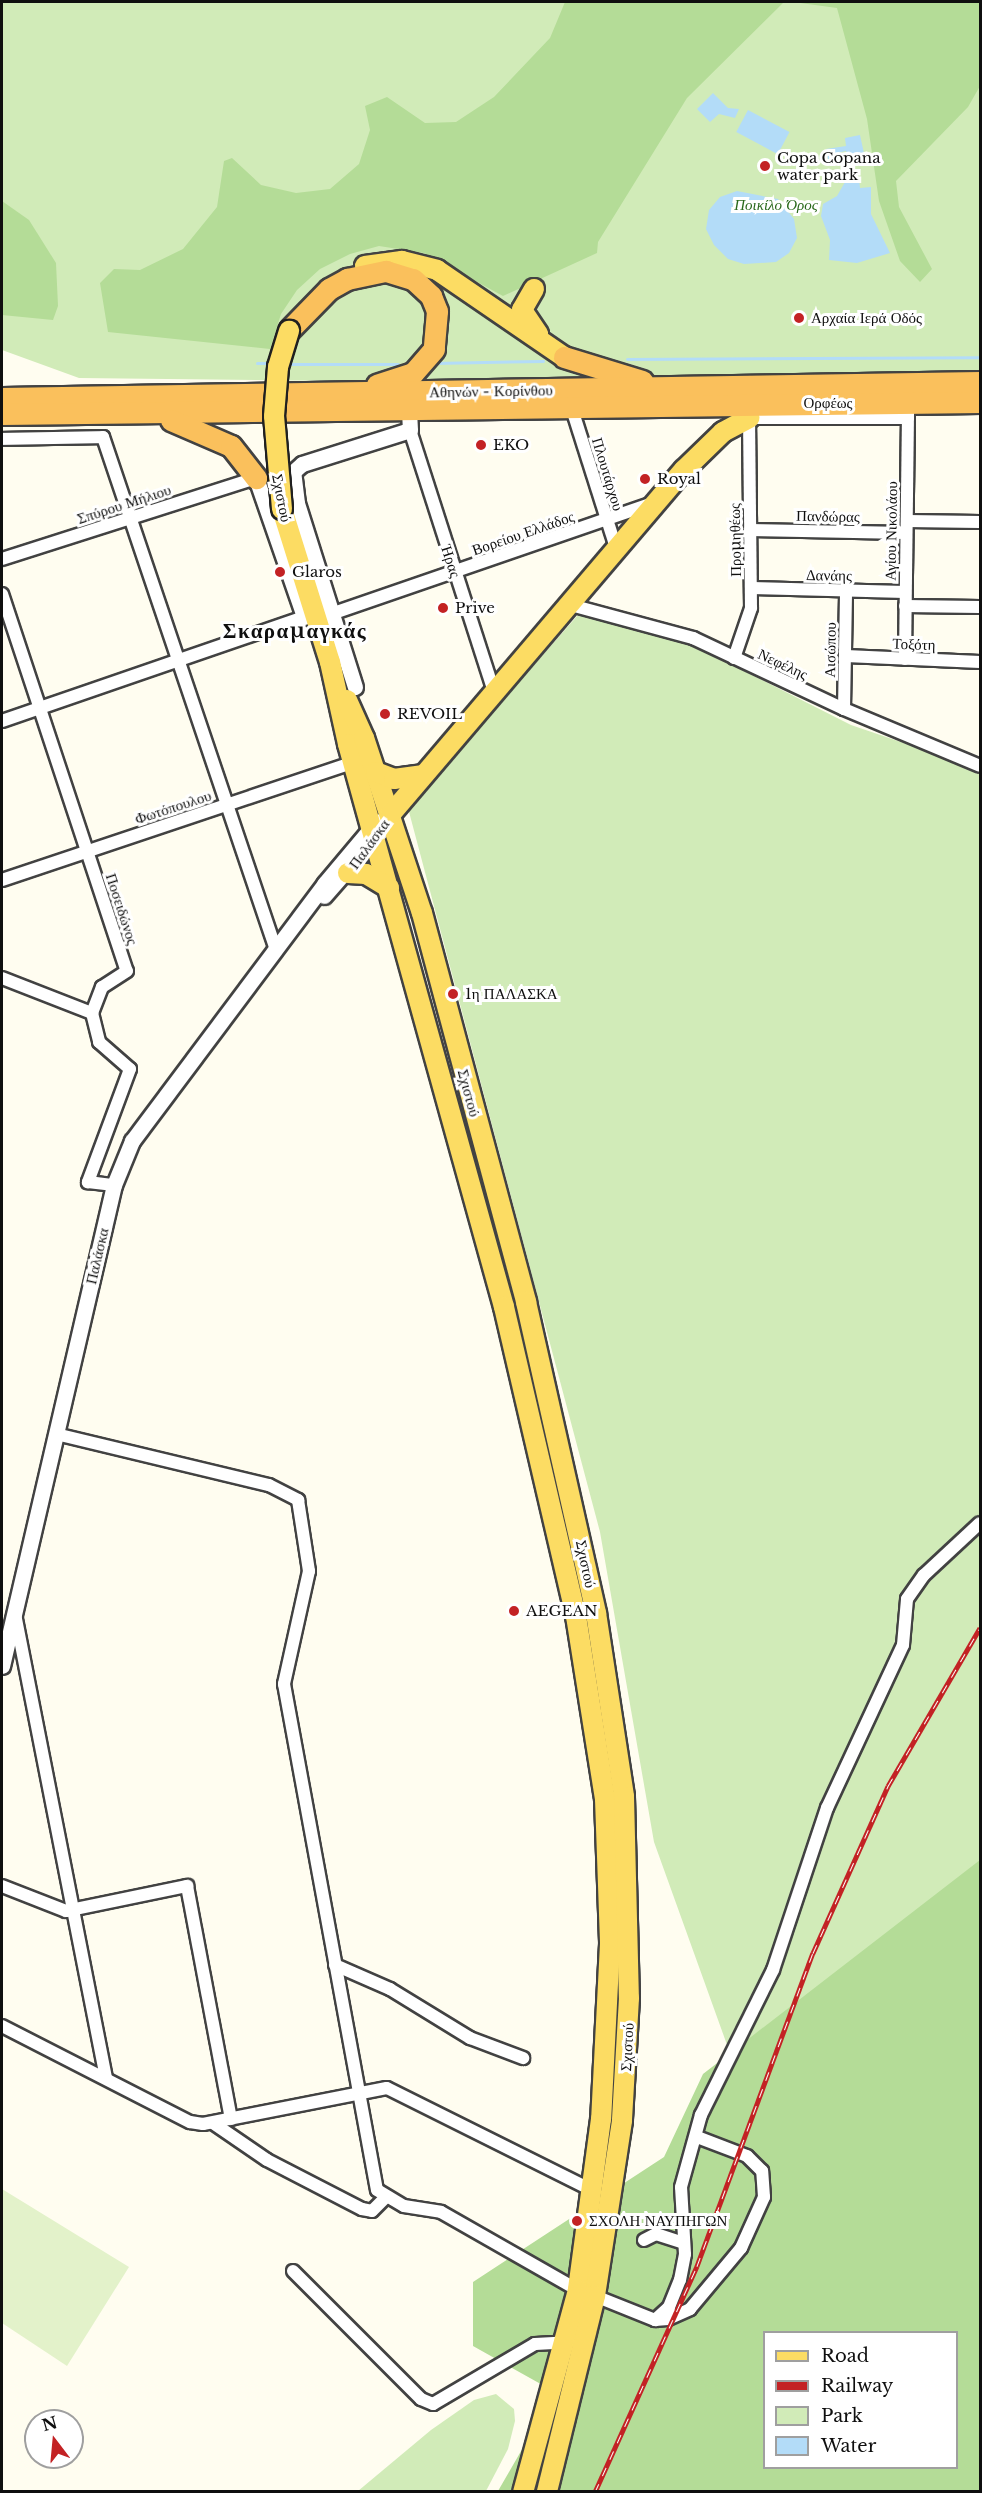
<!DOCTYPE html>
<meta charset="utf-8">
<style>
body{margin:0}
#map{position:relative;width:982px;height:2493px;overflow:hidden;background:#fffdf0;font-family:"Libre Baskerville",serif}
div>[style]{position:absolute}
[style*='--x']{left:calc(var(--x)*1px);top:calc(var(--y)*1px);width:calc(var(--w)*1px);rotate:calc(var(--a)*1deg)}
.green>*{inset:0;background:#d1ebb8}
.forest>*{inset:0;background:#b4dc97}
.pitch>*{inset:0;background:#e3f2ca}
.water>*{inset:0;background:#b3dcf8;transform-origin:0 0}
.stream>*{height:3px;margin:-1.5px;padding:0 1.5px;transform-origin:1.5px;border-radius:1.5px;background:#b3dcf8}
.roads{filter:drop-shadow(2px 0 #424242) drop-shadow(-2px 0 #424242) drop-shadow(0 2px #424242) drop-shadow(0 -2px #424242)}
.minor>*{height:12px;margin:-6px;padding:0 6px;transform-origin:6px;border-radius:6px;background:#fff}
.tertiary>*{height:15px;margin:-7.5px;padding:0 7.5px;transform-origin:7.5px;border-radius:7.5px;background:#fff}
.primary>*{height:20px;margin:-10px;padding:0 10px;transform-origin:10px;border-radius:10px;background:#fcdc63}
.trunk>*{height:21px;margin:-10.5px;padding:0 10.5px;transform-origin:10.5px;border-radius:10.5px;background:#fac05c}
.rail>*{height:5px;margin-top:-2.5px;transform-origin:0;background:repeating-linear-gradient(90deg,#fff 0 9px,#c32224 0 18px);box-sizing:border-box;border-block:2px solid #c32224}
.bridges{filter:drop-shadow(2px 0 #202020) drop-shadow(-2px 0 #202020) drop-shadow(0 2px #202020) drop-shadow(0 -2px #202020)}
.primary-bridge>*{height:20px;margin:-10px;padding:0 10px;transform-origin:10px;border-radius:10px;background:#fcdc63}
.dots>*{width:16px;height:16px;translate:-50% -50%;box-sizing:border-box;border:3px solid #fff;border-radius:50%}
span{translate:-50% -50%;white-space:nowrap;text-align:center;line-height:1.15;-webkit-text-stroke:6px #fff;paint-order:stroke}
.poi-label{font-size:15px;color:#0f0f0f}
.left{translate:0 -50%;text-align:left}
.park-label{font-size:15px;color:#2a691c;font-style:italic}
.street-label{font-size:15px;color:#0f0f0f}
.district-label{font-size:21px;color:#0f0f0f;font-weight:700;letter-spacing:1.5px}
.frame{position:absolute;inset:0;border:3px solid #0f0f0f;pointer-events:none}
.legend{position:absolute;left:763px;top:2331px;width:195px;height:138px;box-sizing:border-box;background:#fff;border:2px solid #9f9f9f;margin:0;padding:8px 10px;list-style:none;font-size:18px;color:#0f0f0f}
.legend li{display:flex;align-items:center;gap:12px;height:30px}
.legend b{width:30px;border:2px solid #9f9f9f}
.north{position:absolute;left:24px;top:2409px;width:60px;height:60px;box-sizing:border-box;background:#fff;border:2px solid #9f9f9f;border-radius:50%;rotate:344deg;font-size:16px;font-weight:700;line-height:24px;text-align:center;color:#0f0f0f}
.north::after{content:'';display:block;margin:auto;width:21px;height:27px;background:#c32224;clip-path:polygon(50% 0,100% 100%,50% 72%,0 100%)}
</style>
<div id="map">
<div class="green">
<div style="clip-path:polygon(2px 2px,980px 2px,980px 388px,79px 378px,2px 350px)"></div>
<div style="clip-path:polygon(evenodd,578px 615px,687px 642px,851px 725px,980px 769px,980px 2491px,673px 2491px,762px 2142px,654px 1842px,600px 1532px,408px 808px,578px 615px,764px 2332px,956px 2332px,956px 2468px,764px 2468px,764px 2332px)"></div>
<div style="clip-path:polygon(496px 2394px,514px 2409px,515px 2421px,508px 2449px,486px 2491px,358px 2491px,431px 2430px,474px 2400px)"></div>
</div>
<div class="forest">
<div style="clip-path:polygon(565px 2px,784px 2px,687px 98px,598px 242px,597px 253px,503px 296px,424px 253px,379px 246px,350px 254px,320px 269px,297px 290px,281px 314px,270px 349px,108px 332px,100px 283px,114px 269px,140px 270px,183px 249px,217px 207px,224px 161px,232px 158px,261px 185px,296px 193px,330px 189px,359px 164px,370px 130px,365px 106px,387px 97px,425px 123px,456px 122px,494px 97px,550px 38px)"></div>
<div style="clip-path:polygon(793px 2px,980px 2px,980px 86px,968px 107px,896px 181px,899px 207px,932px 269px,920px 282px,900px 261px,879px 201px,867px 119px,837px 8px)"></div>
<div style="clip-path:polygon(2px 201px,29px 220px,56px 263px,58px 306px,53px 320px,2px 315px)"></div>
<div style="clip-path:polygon(evenodd,980px 1860px,980px 2491px,498px 2491px,555px 2392px,473px 2346px,473px 2282px,664px 2157px,703px 2074px,980px 1860px,764px 2332px,956px 2332px,956px 2468px,764px 2468px,764px 2332px)"></div>
</div>
<div class="pitch">
<div style="clip-path:polygon(2px 2189px,129px 2267px,67px 2366px,2px 2323px)"></div>
</div>
<div class="water">
<div style="clip-path:polygon(713px 93px,728px 108px,739px 109px,735px 118px,719px 114px,710px 122px,697px 109px)"></div>
<div style="left:748px;top:110px;width:47px;height:25px;rotate:28deg"></div>
<div style="clip-path:polygon(860px 135px,865px 158px,848px 161px,846px 151px,837px 153px,839px 163px,829px 165px,826px 149px,846px 146px,845px 138px)"></div>
<div style="clip-path:polygon(859px 179px,860px 188px,871px 187px,871px 214px,890px 253px,857px 263px,829px 260px,830px 240px,821px 216px,823px 204px,837px 196px,845px 182px)"></div>
<div style="clip-path:polygon(737px 191px,778px 199px,794px 219px,797px 238px,789px 253px,776px 262px,744px 264px,728px 259px,714px 245px,706px 229px,709px 210px,720px 197px)"></div>
</div>
<div class="stream">
<div style="--x:627;--y:359;--w:353;--a:-0.3"></div>
<div style="--x:257;--y:363;--w:13;--a:0"></div>
<div style="--x:434;--y:363;--w:109;--a:-1.1"></div>
<div style="--x:286;--y:364;--w:112;--a:0"></div>
</div>
<div class="roads">
<div class="minor">
<div style="--x:572;--y:409;--w:146;--a:72.4"></div>
<div style="--x:410;--y:430;--w:275;--a:72.2"></div>
<div style="--x:2;--y:439;--w:101;--a:-1.1"></div>
<div style="--x:103;--y:437;--w:541;--a:71.36"></div>
<div style="--x:907;--y:521;--w:73;--a:0.8"></div>
<div style="--x:750;--y:530;--w:156;--a:1.1"></div>
<div style="--x:2;--y:559;--w:267;--a:-17.7"></div>
<div style="--x:752;--y:588;--w:153;--a:1.5"></div>
<div style="--x:2;--y:594;--w:397;--a:71.7"></div>
<div style="--x:127;--y:971;--w:30;--a:147"></div>
<div style="--x:102;--y:987;--w:28;--a:111"></div>
<div style="--x:92;--y:1013;--w:30;--a:76"></div>
<div style="--x:99;--y:1042;--w:41;--a:41.1"></div>
<div style="--x:130;--y:1069;--w:121;--a:110.4"></div>
<div style="--x:88;--y:1182;--w:26;--a:7"></div>
<div style="--x:567;--y:604;--w:131;--a:15.1"></div>
<div style="--x:693;--y:638;--w:167;--a:25.2"></div>
<div style="--x:844;--y:709;--w:147;--a:22.7"></div>
<div style="--x:905;--y:606;--w:75;--a:0.8"></div>
<div style="--x:331;--y:614;--w:337;--a:-19"></div>
<div style="--x:846;--y:656;--w:134;--a:2.6"></div>
<div style="--x:734;--y:658;--w:53;--a:-71.2"></div>
<div style="--x:751;--y:608;--w:190;--a:-90.6"></div>
<div style="--x:749;--y:418;--w:159;--a:0"></div>
<div style="--x:905;--y:659;--w:248;--a:-89.3"></div>
<div style="--x:844;--y:709;--w:118;--a:-89"></div>
<div style="--x:2;--y:721;--w:319;--a:-19"></div>
<div style="--x:2;--y:880;--w:371;--a:-18.5"></div>
<div style="--x:2;--y:978;--w:97;--a:21.3"></div>
<div style="--x:56;--y:1434;--w:219;--a:13.5"></div>
<div style="--x:269;--y:1485;--w:33;--a:27"></div>
<div style="--x:298;--y:1500;--w:72;--a:81.2"></div>
<div style="--x:309;--y:1571;--w:116;--a:102.5"></div>
<div style="--x:284;--y:1684;--w:514;--a:79.59"></div>
<div style="--x:377;--y:2190;--w:31;--a:31"></div>
<div style="--x:404;--y:2206;--w:37;--a:9"></div>
<div style="--x:441;--y:2212;--w:158;--a:29.7"></div>
<div style="--x:15;--y:1614;--w:473;--a:78.9"></div>
<div style="--x:2;--y:1886;--w:69;--a:21.3"></div>
<div style="--x:66;--y:1911;--w:124;--a:-11.7"></div>
<div style="--x:187;--y:1886;--w:237;--a:79.3"></div>
<div style="--x:335;--y:1965;--w:60;--a:23.6"></div>
<div style="--x:390;--y:1989;--w:94;--a:31.5"></div>
<div style="--x:470;--y:2038;--w:57;--a:20.7"></div>
<div style="--x:2;--y:2026;--w:211;--a:27.1"></div>
<div style="--x:190;--y:2122;--w:13;--a:9"></div>
<div style="--x:203;--y:2124;--w:187;--a:-11.1"></div>
<div style="--x:387;--y:2088;--w:229;--a:26.5"></div>
<div style="--x:213;--y:2123;--w:65;--a:34.4"></div>
<div style="--x:267;--y:2160;--w:107;--a:27.3"></div>
<div style="--x:362;--y:2209;--w:10;--a:11"></div>
<div style="--x:372;--y:2211;--w:18;--a:-45"></div>
<div style="--x:644;--y:2240;--w:13;--a:-27"></div>
<div style="--x:656;--y:2234;--w:28;--a:18"></div>
<div style="--x:293;--y:2271;--w:181;--a:45"></div>
<div style="--x:421;--y:2399;--w:13;--a:23"></div>
<div style="--x:433;--y:2404;--w:118;--a:-30.5"></div>
<div style="--x:535;--y:2344;--w:33;--a:-3"></div>
<div style="--x:595;--y:2296;--w:65;--a:21.8"></div>
<div style="--x:655;--y:2320;--w:13;--a:-4"></div>
<div style="--x:668;--y:2319;--w:24;--a:-24"></div>
<div style="--x:690;--y:2309;--w:80;--a:-50.1"></div>
<div style="--x:741;--y:2248;--w:56;--a:-65.7"></div>
<div style="--x:764;--y:2197;--w:26;--a:-94"></div>
<div style="--x:762;--y:2171;--w:21;--a:-135"></div>
<div style="--x:747;--y:2156;--w:53;--a:-159.2"></div>
<div style="--x:655;--y:2320;--w:19;--a:-43"></div>
<div style="--x:669;--y:2307;--w:29;--a:-68"></div>
<div style="--x:680;--y:2280;--w:26;--a:-79"></div>
<div style="--x:685;--y:2254;--w:67;--a:-93.4"></div>
<div style="--x:681;--y:2187;--w:75;--a:-74.5"></div>
<div style="--x:701;--y:2115;--w:162;--a:-63.6"></div>
<div style="--x:773;--y:1970;--w:171;--a:-71.6"></div>
<div style="--x:827;--y:1808;--w:180;--a:-65"></div>
<div style="--x:903;--y:1645;--w:46;--a:-85"></div>
<div style="--x:907;--y:1599;--w:29;--a:-55"></div>
<div style="--x:924;--y:1575;--w:76;--a:-42.9"></div>
</div>
<div class="tertiary">
<div style="--x:256;--y:478;--w:147;--a:70.9"></div>
<div style="--x:355;--y:687;--w:193;--a:-107.5"></div>
<div style="--x:297;--y:503;--w:31;--a:-97"></div>
<div style="--x:293;--y:472;--w:12;--a:-42"></div>
<div style="--x:302;--y:464;--w:113;--a:-17.5"></div>
<div style="--x:410;--y:430;--w:18;--a:-93"></div>
<div style="--x:324;--y:896;--w:84;--a:-48.9"></div>
<div style="--x:2;--y:1666;--w:494;--a:-76.9"></div>
<div style="--x:114;--y:1185;--w:48;--a:-67.8"></div>
<div style="--x:132;--y:1141;--w:321;--a:-53.2"></div>
<div style="--x:324;--y:884;--w:75;--a:-49.9"></div>
<div style="--x:372;--y:827;--w:22;--a:-34"></div>
</div>
<div class="primary">
<div style="--x:365;--y:266;--w:37;--a:-8"></div>
<div style="--x:402;--y:261;--w:36;--a:14"></div>
<div style="--x:437;--y:270;--w:154;--a:34.4"></div>
<div style="--x:534;--y:289;--w:24;--a:120"></div>
<div style="--x:522;--y:310;--w:29;--a:56"></div>
<div style="--x:282;--y:509;--w:160;--a:72.6"></div>
<div style="--x:330;--y:662;--w:84;--a:77.6"></div>
<div style="--x:348;--y:744;--w:584;--a:74.51"></div>
<div style="--x:504;--y:1307;--w:317;--a:76.9"></div>
<div style="--x:576;--y:1616;--w:185;--a:81"></div>
<div style="--x:605;--y:1799;--w:145;--a:88"></div>
<div style="--x:610;--y:1944;--w:175;--a:92.9"></div>
<div style="--x:601;--y:2119;--w:173;--a:97.7"></div>
<div style="--x:578;--y:2290;--w:209;--a:105.2"></div>
<div style="--x:347;--y:700;--w:42;--a:65.9"></div>
<div style="--x:364;--y:738;--w:184;--a:71.7"></div>
<div style="--x:422;--y:913;--w:403;--a:75"></div>
<div style="--x:526;--y:1302;--w:319;--a:77.3"></div>
<div style="--x:596;--y:1613;--w:186;--a:81.3"></div>
<div style="--x:624;--y:1797;--w:201;--a:88.6"></div>
<div style="--x:629;--y:1998;--w:123;--a:93.3"></div>
<div style="--x:622;--y:2121;--w:177;--a:98.8"></div>
<div style="--x:595;--y:2296;--w:202;--a:103.8"></div>
<div style="--x:376;--y:772;--w:19;--a:21"></div>
<div style="--x:394;--y:779;--w:30;--a:-8"></div>
<div style="--x:390;--y:815;--w:453;--a:-49.6"></div>
<div style="--x:684;--y:470;--w:54;--a:-44.3"></div>
<div style="--x:723;--y:432;--w:30;--a:-28"></div>
<div style="--x:348;--y:873;--w:18;--a:3"></div>
<div style="--x:366;--y:874;--w:27;--a:31"></div>
</div>
<div class="trunk">
<div style="--x:290;--y:329;--w:56;--a:-45.7"></div>
<div style="--x:329;--y:289;--w:21;--a:-29"></div>
<div style="--x:347;--y:279;--w:40;--a:-12"></div>
<div style="--x:386;--y:271;--w:28;--a:17"></div>
<div style="--x:413;--y:279;--w:25;--a:43"></div>
<div style="--x:431;--y:296;--w:16;--a:68"></div>
<div style="--x:437;--y:311;--w:38;--a:95"></div>
<div style="--x:434;--y:349;--w:32;--a:131"></div>
<div style="--x:413;--y:373;--w:38;--a:162"></div>
<div style="--x:564;--y:357;--w:82;--a:17.1"></div>
<div style="--x:2;--y:398;--w:978;--a:-0.94"></div>
<div style="--x:2;--y:414;--w:978;--a:-0.7"></div>
<div style="--x:171;--y:420;--w:65;--a:23.4"></div>
<div style="--x:231;--y:446;--w:41;--a:52"></div>
</div>
</div>
<div class="rail">
<div style="--x:595;--y:2492;--w:248;--a:-65.7"></div>
<div style="--x:697;--y:2266;--w:334;--a:-69.7"></div>
<div style="--x:813;--y:1953;--w:183;--a:-65.8"></div>
<div style="--x:888;--y:1786;--w:183;--a:-59.8"></div>
</div>
<div class="bridges">
<div class="primary-bridge">
<div style="--x:282;--y:509;--w:93;--a:-94.9"></div>
<div style="--x:274;--y:416;--w:49;--a:-85.3"></div>
<div style="--x:278;--y:367;--w:38;--a:-73"></div>
</div>
</div>
<div class="dots">
<div style="left:765px;top:166px;background:#c32224"></div>
<div style="left:799px;top:318px;background:#c32224"></div>
<div style="left:481px;top:445px;background:#c32224"></div>
<div style="left:645px;top:479px;background:#c32224"></div>
<div style="left:280px;top:572px;background:#c32224"></div>
<div style="left:443px;top:608px;background:#c32224"></div>
<div style="left:385px;top:714px;background:#c32224"></div>
<div style="left:453px;top:994px;background:#c32224"></div>
<div style="left:514px;top:1611px;background:#c32224"></div>
<div style="left:577px;top:2221px;background:#c32224"></div>
</div>
<div class="poi-label">
<span class="left" style="left:777px;top:166px">Copa Copana<br>water park</span>
<span class="left" style="left:811px;top:318px">Αρχαία Ιερά Οδός</span>
<span class="left" style="left:493px;top:445px">EKO</span>
<span class="left" style="left:657px;top:479px">Royal</span>
<span class="left" style="left:292px;top:572px">Glaros</span>
<span class="left" style="left:455px;top:608px">Prive</span>
<span class="left" style="left:397px;top:714px">REVOIL</span>
<span class="left" style="left:465px;top:994px">1η ΠΑΛΑΣΚΑ</span>
<span class="left" style="left:526px;top:1611px">AEGEAN</span>
<span class="left" style="left:589px;top:2221px">ΣΧΟΛΗ ΝΑΥΠΗΓΩΝ</span>
</div>
<div class="park-label">
<span style="left:776px;top:205px">Ποικίλο Όρος</span>
</div>
<div class="street-label">
<span style="left:491px;top:391px;rotate:-1deg">Αθηνών - Κορίνθου</span>
<span style="left:828px;top:403px">Ορφέως</span>
<span style="left:608px;top:474px;rotate:73deg">Πλουτάρχου</span>
<span style="left:282px;top:498px;rotate:79deg">Σχιστού</span>
<span style="left:124px;top:504px;rotate:-18deg">Σπύρου Μήλιου</span>
<span style="left:828px;top:516px;rotate:1deg">Πανδώρας</span>
<span style="left:891px;top:531px;rotate:-89deg">Αγίου Νικολάου</span>
<span style="left:523px;top:533px;rotate:-19deg">Βορείου Ελλάδος</span>
<span style="left:735px;top:540px;rotate:-91deg">Προμηθέως</span>
<span style="left:451px;top:561px;rotate:72deg">Ήρας</span>
<span style="left:829px;top:575px;rotate:1deg">Δανάης</span>
<span style="left:914px;top:644px;rotate:2deg">Τοξότη</span>
<span style="left:830px;top:650px;rotate:-89deg">Αισώπου</span>
<span style="left:783px;top:664px;rotate:25deg">Νεφέλης</span>
<span style="left:173px;top:807px;rotate:-18deg">Φωτόπουλου</span>
<span style="left:369px;top:844px;rotate:-54deg">Παλάσκα</span>
<span style="left:122px;top:909px;rotate:72deg">Ποσειδώνος</span>
<span style="left:469px;top:1093px;rotate:75deg">Σχιστού</span>
<span style="left:97px;top:1256px;rotate:-77deg">Παλάσκα</span>
<span style="left:586px;top:1564px;rotate:78deg">Σχιστού</span>
<span style="left:627px;top:2047px;rotate:-87deg">Σχιστού</span>
</div>
<div class="district-label">
<span style="left:295px;top:631px">Σκαραμαγκάς</span>
</div>
<div class="frame"></div>
<ul class="legend">
<li><b style="height:8px;background:#fcdc63"></b>Road</li>
<li><b style="height:8px;background:#c32224"></b>Railway</li>
<li><b style="height:16px;background:#d1ebb8"></b>Park</li>
<li><b style="height:16px;background:#b3dcf8"></b>Water</li>
</ul>
<div class="north">N</div>
</div>
